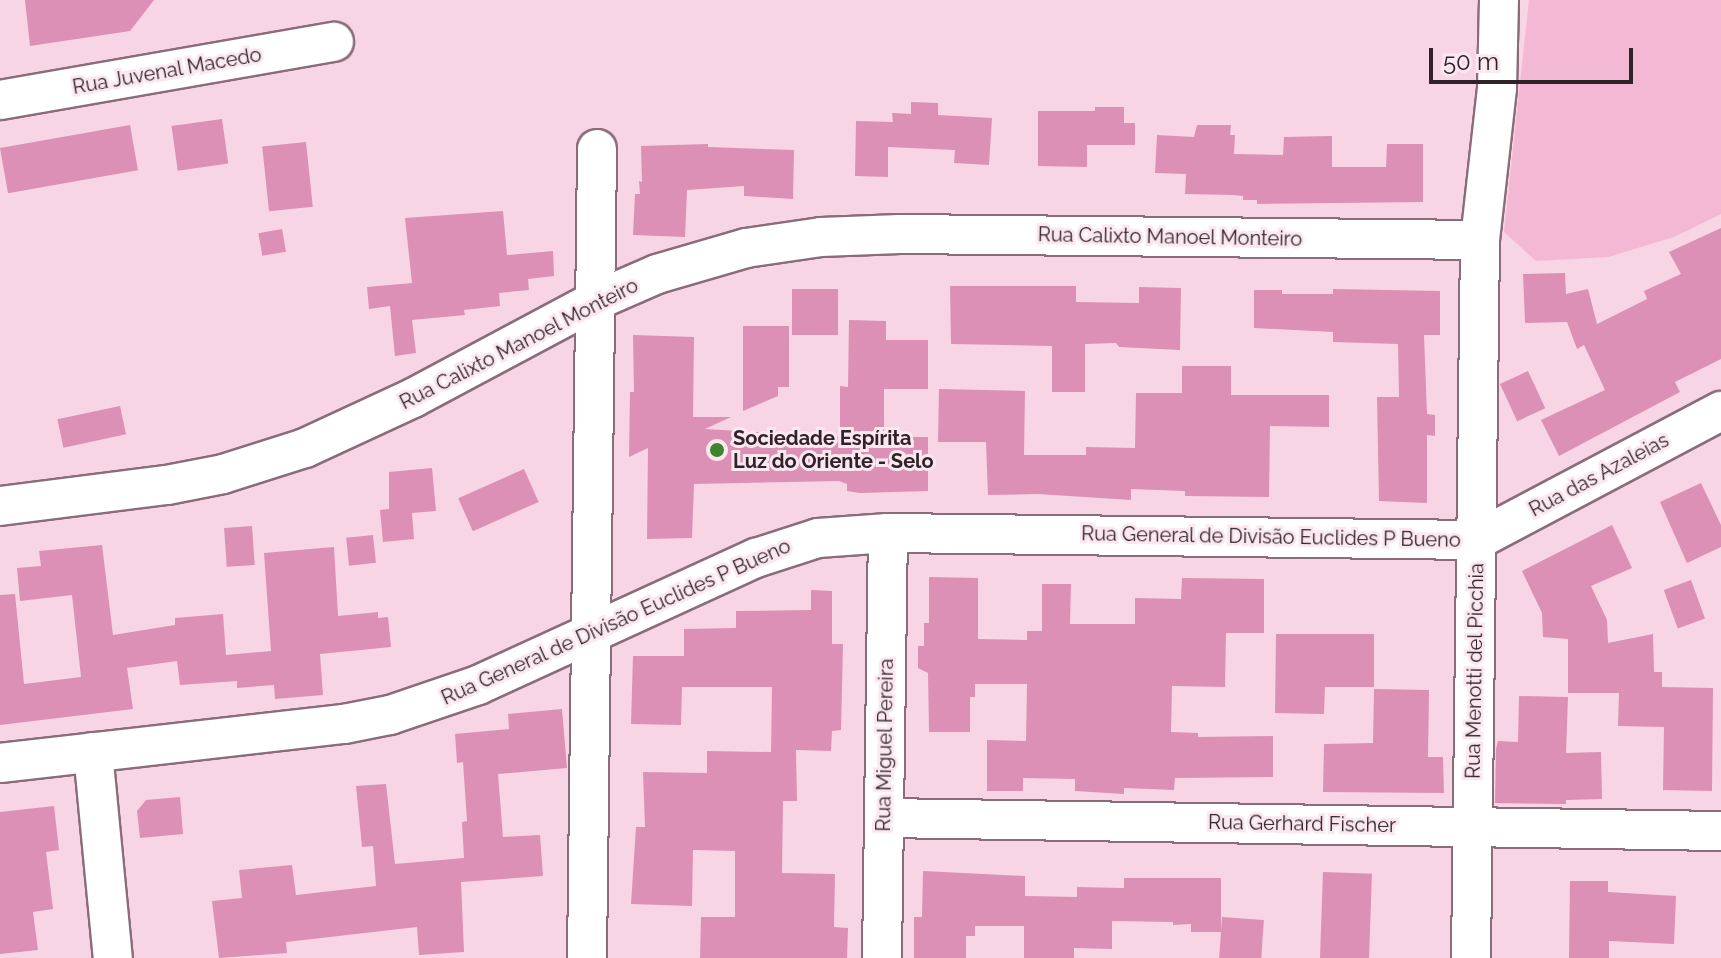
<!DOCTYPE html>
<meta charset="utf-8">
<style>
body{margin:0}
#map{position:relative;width:1721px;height:958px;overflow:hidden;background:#f7d5e4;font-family:Raleway,sans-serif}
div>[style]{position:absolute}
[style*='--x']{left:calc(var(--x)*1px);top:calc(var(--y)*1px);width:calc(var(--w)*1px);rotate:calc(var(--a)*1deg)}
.green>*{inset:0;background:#f3b9d4}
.building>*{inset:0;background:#dc90b5;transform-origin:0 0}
.roads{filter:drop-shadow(2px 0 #8a6c7a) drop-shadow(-2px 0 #8a6c7a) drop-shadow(0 2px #8a6c7a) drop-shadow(0 -2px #8a6c7a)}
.minor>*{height:38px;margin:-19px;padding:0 19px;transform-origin:19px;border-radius:19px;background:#fff}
.dots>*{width:22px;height:22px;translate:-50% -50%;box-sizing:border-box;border:4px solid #fbe7f0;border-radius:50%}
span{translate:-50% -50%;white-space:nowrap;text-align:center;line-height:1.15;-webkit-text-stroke:6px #fbe7f0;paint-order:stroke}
.street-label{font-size:20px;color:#2f2228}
.poi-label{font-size:20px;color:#2f2228;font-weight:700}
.left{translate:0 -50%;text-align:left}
.scale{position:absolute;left:1429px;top:48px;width:204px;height:36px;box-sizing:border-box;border:4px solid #2f2228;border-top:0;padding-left:10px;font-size:24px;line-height:28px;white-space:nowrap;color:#2f2228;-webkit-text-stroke:6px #fbe7f0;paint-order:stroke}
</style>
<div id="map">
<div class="green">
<div style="clip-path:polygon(1529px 0,1721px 0,1721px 214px,1674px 237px,1608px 257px,1536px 261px,1504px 232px)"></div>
</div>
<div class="building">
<div style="clip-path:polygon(25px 0,154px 0,130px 31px,30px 46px)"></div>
<div style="clip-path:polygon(911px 102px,938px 103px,938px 115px,992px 118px,989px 165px,954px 163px,955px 150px,888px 147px,888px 177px,855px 176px,856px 121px,893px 122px,892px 113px,911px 114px)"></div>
<div style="clip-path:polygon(1095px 107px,1124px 107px,1124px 123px,1135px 123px,1135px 145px,1087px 145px,1087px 167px,1038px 166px,1038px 111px,1095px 111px)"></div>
<div style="left:222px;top:119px;width:45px;height:51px;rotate:82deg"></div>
<div style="left:130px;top:125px;width:46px;height:132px;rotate:80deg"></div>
<div style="clip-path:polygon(1197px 125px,1231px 125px,1230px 135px,1235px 135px,1234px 154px,1283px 155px,1284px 137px,1332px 136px,1332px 167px,1386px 167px,1387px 144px,1423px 144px,1423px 202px,1257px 204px,1257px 200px,1243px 200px,1243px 196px,1233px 195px,1185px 194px,1186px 174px,1155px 173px,1157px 135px,1194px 137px)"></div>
<div style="left:306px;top:142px;width:65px;height:44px;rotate:84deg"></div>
<div style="clip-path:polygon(708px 144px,708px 147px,794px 150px,793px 199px,744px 196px,744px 186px,687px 190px,685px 237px,633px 235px,635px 194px,640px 194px,639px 181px,642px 182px,641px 146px)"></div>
<div style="clip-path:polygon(503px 211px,507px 255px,553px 251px,554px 276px,528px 279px,529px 290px,499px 293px,500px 306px,464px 310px,465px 315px,412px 320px,416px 353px,395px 356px,390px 306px,369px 309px,367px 287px,412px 283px,405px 218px)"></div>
<div style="clip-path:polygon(1721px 228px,1721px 359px,1675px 382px,1680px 392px,1559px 456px,1541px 420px,1605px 390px,1584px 345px,1577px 349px,1567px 322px,1525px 323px,1523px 274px,1565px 273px,1566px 294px,1588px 289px,1597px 324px,1647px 299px,1644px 291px,1681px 274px,1669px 252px)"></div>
<div style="left:282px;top:229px;width:23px;height:24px;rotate:80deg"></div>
<div style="clip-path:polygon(950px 286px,1076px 286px,1076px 302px,1139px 303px,1139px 287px,1181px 288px,1180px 350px,1119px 347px,1116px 343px,1085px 344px,1085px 392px,1052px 392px,1052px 346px,951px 344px)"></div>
<div style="left:838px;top:289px;width:46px;height:46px;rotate:90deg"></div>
<div style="clip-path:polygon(1333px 289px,1440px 291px,1440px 335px,1424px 335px,1427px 414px,1435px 415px,1435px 436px,1427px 435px,1427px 503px,1379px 501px,1377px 397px,1399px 397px,1398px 344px,1333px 342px,1333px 332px,1254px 328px,1254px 290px,1282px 290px,1282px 294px,1333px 294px)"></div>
<div style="clip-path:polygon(849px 320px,886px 321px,886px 340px,928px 340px,928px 389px,884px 389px,884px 437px,928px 437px,928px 491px,860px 493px,847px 491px,847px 484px,839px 481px,694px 484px,692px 538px,647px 539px,648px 448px,629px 457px,630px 392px,634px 392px,633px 335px,694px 337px,693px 417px,731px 417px,705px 429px,840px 437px,840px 386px,848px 387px)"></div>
<div style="clip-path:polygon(743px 326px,789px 326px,789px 387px,778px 387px,778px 396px,743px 411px)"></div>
<div style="clip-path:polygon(1182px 366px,1231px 366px,1231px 395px,1329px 395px,1329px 427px,1270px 426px,1269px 497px,1185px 496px,1185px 491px,1131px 489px,1131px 500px,1038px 494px,988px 495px,986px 442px,938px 442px,939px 389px,1025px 391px,1024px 455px,1086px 455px,1086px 447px,1135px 448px,1136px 393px,1182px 393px)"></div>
<div style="left:1528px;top:371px;width:41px;height:31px;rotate:65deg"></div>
<div style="left:120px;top:406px;width:29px;height:64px;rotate:78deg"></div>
<div style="clip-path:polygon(432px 468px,436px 511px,412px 513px,414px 539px,383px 542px,380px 510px,389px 509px,389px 472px)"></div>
<div style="left:524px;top:469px;width:36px;height:72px;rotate:66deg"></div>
<div style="clip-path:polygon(1701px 483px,1721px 525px,1721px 547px,1687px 563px,1660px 502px)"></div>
<div style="clip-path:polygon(1612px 525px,1632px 568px,1591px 586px,1607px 620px,1608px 643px,1653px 634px,1654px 672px,1662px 672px,1662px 687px,1713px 688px,1712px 791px,1663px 790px,1664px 727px,1618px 726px,1619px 693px,1568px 693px,1568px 639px,1543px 637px,1542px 613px,1522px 571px)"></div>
<div style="left:252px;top:526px;width:39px;height:28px;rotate:86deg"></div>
<div style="left:373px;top:535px;width:28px;height:27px;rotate:84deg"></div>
<div style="clip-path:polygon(102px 545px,113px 635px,175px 625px,175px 618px,223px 614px,226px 655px,271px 651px,264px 553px,334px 547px,338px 616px,378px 612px,378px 618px,388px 617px,391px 647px,320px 654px,323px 695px,275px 699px,274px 685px,237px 688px,237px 681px,180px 685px,177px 661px,127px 668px,133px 709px,0 725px,0 595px,15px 594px,24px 684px,81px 677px,72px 595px,20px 601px,17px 568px,41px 566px,39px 551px)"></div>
<div style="clip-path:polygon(929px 577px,978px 578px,978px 639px,1027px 640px,1027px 631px,1042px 631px,1042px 584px,1071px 584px,1070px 624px,1135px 624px,1135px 598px,1181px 599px,1182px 578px,1264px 579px,1264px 633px,1226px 633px,1225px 687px,1172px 686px,1171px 732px,1198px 733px,1198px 737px,1273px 736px,1273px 777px,1175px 778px,1174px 790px,1124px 788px,1124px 794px,1075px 791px,1075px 779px,1023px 778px,1023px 791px,987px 791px,987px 740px,1026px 741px,1027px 684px,975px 684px,975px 697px,970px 697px,970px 732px,929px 732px,928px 673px,918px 668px,918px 646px,924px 646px,924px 623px,929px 623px)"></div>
<div style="left:1691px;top:580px;width:41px;height:29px;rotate:70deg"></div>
<div style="clip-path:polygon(811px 590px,832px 591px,832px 644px,843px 644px,841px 730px,832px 731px,831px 751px,796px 750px,797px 801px,783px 801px,782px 873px,835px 874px,834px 927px,848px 928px,847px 958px,700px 958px,701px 917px,735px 917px,735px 851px,693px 850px,692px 906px,631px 904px,636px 827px,645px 827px,643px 772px,707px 773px,707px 751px,771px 752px,772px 687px,682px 687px,681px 725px,631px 724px,633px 656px,684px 656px,684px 629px,736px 628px,736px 611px,811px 610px)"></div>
<div style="clip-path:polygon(1276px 634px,1374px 634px,1374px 687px,1325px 687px,1324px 714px,1275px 713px)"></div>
<div style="clip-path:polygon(1374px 689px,1429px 690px,1428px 757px,1443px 757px,1444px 793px,1323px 792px,1324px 744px,1373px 743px)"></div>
<div style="clip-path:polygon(1519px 696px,1568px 697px,1566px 753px,1601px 752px,1602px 799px,1566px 800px,1566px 804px,1495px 803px,1496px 749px,1498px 741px,1518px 742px)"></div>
<div style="clip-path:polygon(562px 709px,567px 768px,498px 774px,503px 837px,540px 835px,543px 876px,461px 882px,464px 952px,419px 955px,417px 927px,286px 942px,287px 953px,219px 958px,212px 901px,242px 898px,239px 870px,292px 865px,296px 895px,376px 886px,373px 846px,362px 847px,356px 786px,386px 784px,395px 864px,464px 858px,462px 822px,467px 821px,463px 762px,457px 763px,455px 734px,509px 729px,508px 714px)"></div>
<div style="clip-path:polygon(180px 797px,183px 834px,140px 838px,137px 811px,146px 800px)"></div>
<div style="clip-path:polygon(54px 806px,59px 850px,46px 852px,53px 909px,33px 912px,38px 950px,0 954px,0 812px)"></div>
<div style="clip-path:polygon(923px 871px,1025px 876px,1025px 896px,1077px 897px,1077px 887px,1124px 888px,1124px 878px,1221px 878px,1221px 932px,1191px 932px,1191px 924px,1173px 925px,1173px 922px,1112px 921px,1112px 949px,1074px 948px,1074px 958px,1024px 958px,1024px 926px,975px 926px,975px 936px,966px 936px,966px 958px,914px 958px,914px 917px,922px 917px)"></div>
<div style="left:1323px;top:872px;width:49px;height:86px;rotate:2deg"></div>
<div style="clip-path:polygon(1570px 881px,1608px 881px,1608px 892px,1676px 896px,1674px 944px,1609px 941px,1609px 958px,1569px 958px)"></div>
<div style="left:1222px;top:917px;width:42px;height:41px;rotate:4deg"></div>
</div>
<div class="roads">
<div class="minor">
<div style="--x:0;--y:100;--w:339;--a:-9.9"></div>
<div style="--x:0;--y:506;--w:168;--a:-7.2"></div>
<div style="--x:167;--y:485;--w:57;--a:-11.1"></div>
<div style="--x:223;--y:474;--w:86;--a:-17.6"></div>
<div style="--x:305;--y:448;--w:119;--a:-24.8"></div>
<div style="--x:413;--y:398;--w:206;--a:-28.1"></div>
<div style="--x:595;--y:301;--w:68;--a:-23.5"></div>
<div style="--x:657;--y:274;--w:93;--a:-16.3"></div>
<div style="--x:746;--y:248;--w:76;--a:-8.3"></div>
<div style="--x:821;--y:237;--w:79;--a:-2.2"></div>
<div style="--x:900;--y:234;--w:580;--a:0.59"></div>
<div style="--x:93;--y:752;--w:207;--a:84.5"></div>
<div style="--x:0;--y:763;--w:346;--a:-6.5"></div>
<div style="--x:344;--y:724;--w:47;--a:-11.1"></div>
<div style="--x:390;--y:715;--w:93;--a:-18.8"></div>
<div style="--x:478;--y:685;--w:306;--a:-24.6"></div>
<div style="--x:756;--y:558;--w:65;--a:-17.9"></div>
<div style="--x:818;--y:538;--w:70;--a:-4.1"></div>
<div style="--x:888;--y:533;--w:589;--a:0.68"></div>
<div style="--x:1477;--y:540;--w:276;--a:-27.9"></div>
<div style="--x:884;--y:818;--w:837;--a:0.89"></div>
<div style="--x:587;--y:958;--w:809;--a:-89.29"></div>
<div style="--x:882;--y:958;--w:425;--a:-89.2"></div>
<div style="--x:1471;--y:958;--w:718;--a:-89.28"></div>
<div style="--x:1480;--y:240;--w:153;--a:-83.6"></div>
<div style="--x:1497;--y:88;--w:88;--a:-88.7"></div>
</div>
</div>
<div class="dots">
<div style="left:717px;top:450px;background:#3f852a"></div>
</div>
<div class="street-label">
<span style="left:167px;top:71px;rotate:-10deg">Rua Juvenal Macedo</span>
<span style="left:1170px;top:237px;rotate:1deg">Rua Calixto Manoel Monteiro</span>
<span style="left:519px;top:344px;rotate:-27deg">Rua Calixto Manoel Monteiro</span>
<span style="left:1599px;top:475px;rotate:-28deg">Rua das Azaleias</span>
<span style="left:1271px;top:537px;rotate:1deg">Rua General de Divisão Euclides P Bueno</span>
<span style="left:616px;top:622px;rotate:-24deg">Rua General de Divisão Euclides P Bueno</span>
<span style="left:1475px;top:671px;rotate:-89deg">Rua Menotti del Picchia</span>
<span style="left:885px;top:745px;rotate:-89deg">Rua Miguel Pereira</span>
<span style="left:1302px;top:824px;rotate:1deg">Rua Gerhard Fischer</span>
</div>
<div class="poi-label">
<span class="left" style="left:733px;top:450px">Sociedade Espírita<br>Luz do Oriente - Selo</span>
</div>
<div class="scale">50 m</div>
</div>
